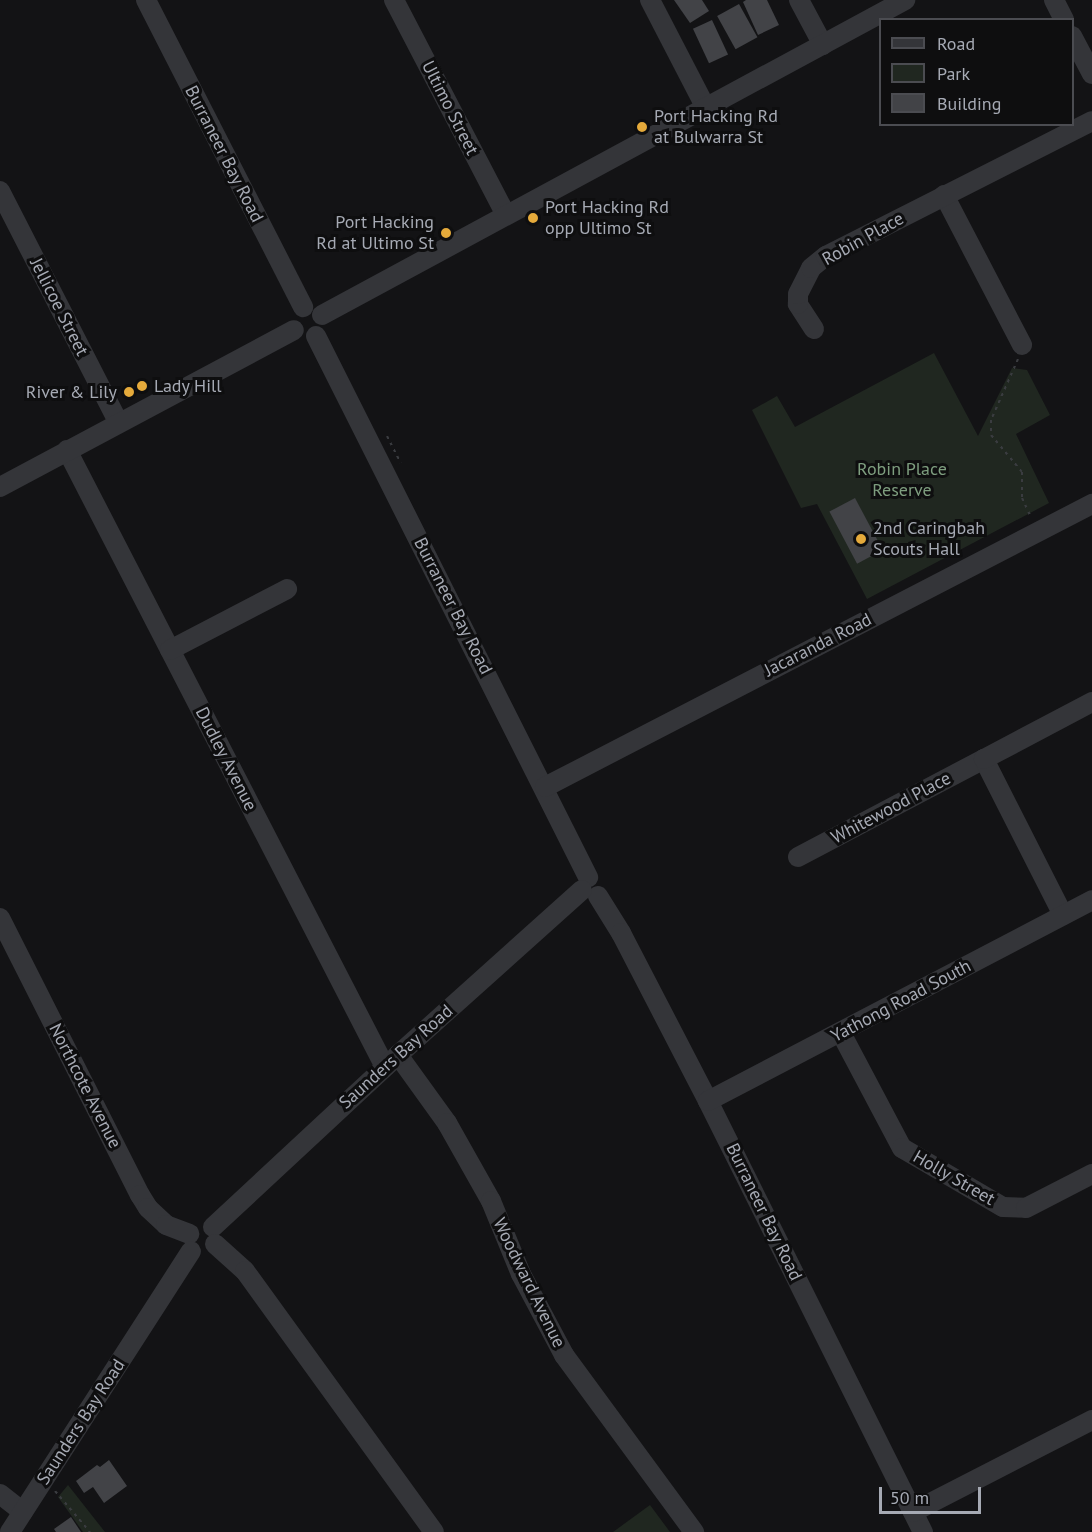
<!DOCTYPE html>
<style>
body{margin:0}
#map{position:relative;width:1092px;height:1532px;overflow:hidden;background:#131315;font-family:"PT Sans",sans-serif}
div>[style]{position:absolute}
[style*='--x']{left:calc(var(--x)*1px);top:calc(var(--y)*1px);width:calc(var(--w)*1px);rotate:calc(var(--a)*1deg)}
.green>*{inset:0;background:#202720}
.building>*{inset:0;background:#424347;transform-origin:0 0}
.path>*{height:2px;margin-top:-1px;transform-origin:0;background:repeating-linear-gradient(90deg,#3a3c40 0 3px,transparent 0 7.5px)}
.minor>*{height:20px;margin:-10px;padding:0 10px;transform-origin:10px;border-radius:10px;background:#343539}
.dots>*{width:16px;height:16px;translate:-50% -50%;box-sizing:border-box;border:3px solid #0e0e0f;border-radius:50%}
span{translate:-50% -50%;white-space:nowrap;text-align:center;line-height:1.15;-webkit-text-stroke:6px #0e0e0f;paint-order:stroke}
.street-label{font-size:18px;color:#a6aab4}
.poi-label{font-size:18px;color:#a6aab4}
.left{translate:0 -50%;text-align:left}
.right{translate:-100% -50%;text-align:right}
.park-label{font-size:18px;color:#7e9e7f}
.legend{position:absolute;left:879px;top:18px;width:195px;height:108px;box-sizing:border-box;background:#0e0e0f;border:2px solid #4b4c51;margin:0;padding:8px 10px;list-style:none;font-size:18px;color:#a6aab4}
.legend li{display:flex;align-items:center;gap:12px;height:30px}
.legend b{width:30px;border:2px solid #4b4c51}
.scale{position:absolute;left:879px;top:1487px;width:102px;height:27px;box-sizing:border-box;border:3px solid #a6aab4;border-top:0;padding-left:8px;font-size:18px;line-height:21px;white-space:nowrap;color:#a6aab4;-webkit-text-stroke:4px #0e0e0f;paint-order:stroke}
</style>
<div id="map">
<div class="green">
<div style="clip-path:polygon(934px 353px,978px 436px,1012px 368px,1027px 370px,1050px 415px,1016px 434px,1049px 503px,867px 599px,817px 504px,801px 508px,752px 410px,777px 396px,795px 427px)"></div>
<div style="clip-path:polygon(68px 1485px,105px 1532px,83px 1532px,58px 1497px)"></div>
<div style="clip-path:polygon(650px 1505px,670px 1532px,613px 1532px)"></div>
</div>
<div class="building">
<div style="clip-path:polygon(674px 0,702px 0,709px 11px,690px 23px)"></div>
<div style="clip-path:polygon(746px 0,767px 0,779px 25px,758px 35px,743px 2px)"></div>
<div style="left:739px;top:4px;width:38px;height:25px;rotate:61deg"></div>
<div style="left:712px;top:20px;width:38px;height:21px;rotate:65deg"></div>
<div style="left:855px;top:498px;width:59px;height:29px;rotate:62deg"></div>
<div style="clip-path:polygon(109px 1460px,127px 1486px,104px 1503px,93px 1487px,84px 1493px,76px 1481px,97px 1465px,100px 1467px)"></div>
<div style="clip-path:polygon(71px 1517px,81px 1532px,56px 1532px,54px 1529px)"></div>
</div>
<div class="path">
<div style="--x:1018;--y:359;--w:67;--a:113.9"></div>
<div style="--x:991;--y:420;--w:15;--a:90"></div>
<div style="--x:991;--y:435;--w:48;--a:50"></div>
<div style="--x:1022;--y:472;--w:26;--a:90"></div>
<div style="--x:1022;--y:498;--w:21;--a:65"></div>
<div style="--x:387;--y:436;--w:30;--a:63"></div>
<div style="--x:55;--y:1491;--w:54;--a:49.5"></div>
</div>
<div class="minor">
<div style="--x:146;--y:0;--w:345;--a:62.9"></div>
<div style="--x:394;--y:0;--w:242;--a:62.5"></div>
<div style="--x:650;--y:0;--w:122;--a:62.6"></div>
<div style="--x:799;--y:0;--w:51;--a:61.9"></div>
<div style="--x:1054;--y:0;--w:22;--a:63"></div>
<div style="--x:1072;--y:36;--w:43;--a:62.2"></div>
<div style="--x:0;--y:191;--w:259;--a:62.9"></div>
<div style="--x:944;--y:195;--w:169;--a:62.5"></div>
<div style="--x:322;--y:315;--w:663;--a:-28.38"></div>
<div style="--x:814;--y:329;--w:30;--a:-123"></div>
<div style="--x:798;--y:304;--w:10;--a:-90"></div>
<div style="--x:798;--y:294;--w:29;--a:-63"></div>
<div style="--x:811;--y:268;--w:19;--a:-39"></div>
<div style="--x:826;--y:256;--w:298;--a:-26.9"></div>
<div style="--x:316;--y:336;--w:606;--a:63.31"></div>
<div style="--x:67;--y:450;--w:694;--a:62.73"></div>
<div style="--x:0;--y:487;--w:333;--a:-28.1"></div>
<div style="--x:170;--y:650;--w:132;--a:-27.5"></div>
<div style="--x:545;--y:787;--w:616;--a:-27.36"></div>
<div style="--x:798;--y:857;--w:210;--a:-27.8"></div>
<div style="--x:598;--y:896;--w:44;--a:58.1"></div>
<div style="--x:621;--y:933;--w:189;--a:62.6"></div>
<div style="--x:708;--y:1101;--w:482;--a:63.5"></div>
<div style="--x:1063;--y:915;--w:175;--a:-116.9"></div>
<div style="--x:984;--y:759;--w:122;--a:-27.8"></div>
<div style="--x:0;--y:918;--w:310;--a:63.2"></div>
<div style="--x:140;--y:1195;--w:15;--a:58"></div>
<div style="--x:148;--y:1208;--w:25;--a:43"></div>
<div style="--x:166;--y:1225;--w:25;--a:21"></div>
<div style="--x:841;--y:1033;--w:130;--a:62.1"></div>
<div style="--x:902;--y:1148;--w:117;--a:30.3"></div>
<div style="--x:1003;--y:1207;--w:23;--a:2"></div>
<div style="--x:1026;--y:1208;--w:74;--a:-27.3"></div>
<div style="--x:398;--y:1055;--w:84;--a:54.2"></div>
<div style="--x:447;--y:1123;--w:90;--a:60.6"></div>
<div style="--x:491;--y:1201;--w:79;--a:67.7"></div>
<div style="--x:521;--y:1274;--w:92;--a:62"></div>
<div style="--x:564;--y:1355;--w:220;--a:53.7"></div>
<div style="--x:708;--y:1101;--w:433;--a:-27.6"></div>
<div style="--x:213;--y:1227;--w:253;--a:-42.9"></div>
<div style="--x:398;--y:1055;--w:247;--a:-41.9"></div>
<div style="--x:215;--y:1244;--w:40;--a:42"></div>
<div style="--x:245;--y:1271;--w:322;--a:54.1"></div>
<div style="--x:0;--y:1494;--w:29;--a:38"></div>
<div style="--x:913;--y:1512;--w:201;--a:-27.2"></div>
<div style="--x:10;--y:1532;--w:334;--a:-57.2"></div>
</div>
<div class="dots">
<div style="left:642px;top:127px;background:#e5aa3b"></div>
<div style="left:533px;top:218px;background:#e5aa3b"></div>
<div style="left:446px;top:233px;background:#e5aa3b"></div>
<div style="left:142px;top:386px;background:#e5aa3b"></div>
<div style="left:129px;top:392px;background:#e5aa3b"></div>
<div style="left:861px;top:539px;background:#e5aa3b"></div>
</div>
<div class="street-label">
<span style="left:450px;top:108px;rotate:63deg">Ultimo Street</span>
<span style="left:224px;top:154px;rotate:63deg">Burraneer Bay Road</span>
<span style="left:863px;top:239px;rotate:-29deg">Robin Place</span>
<span style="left:59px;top:307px;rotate:63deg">Jellicoe Street</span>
<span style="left:453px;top:606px;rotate:63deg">Burraneer Bay Road</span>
<span style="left:818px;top:645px;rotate:-27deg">Jacaranda Road</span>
<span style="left:226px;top:759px;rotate:63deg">Dudley Avenue</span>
<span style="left:891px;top:808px;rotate:-28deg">Whitewood Place</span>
<span style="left:901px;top:1001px;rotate:-28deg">Yathong Road South</span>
<span style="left:396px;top:1057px;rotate:-42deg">Saunders Bay Road</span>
<span style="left:85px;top:1086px;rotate:63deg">Northcote Avenue</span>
<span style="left:954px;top:1178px;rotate:30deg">Holly Street</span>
<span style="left:764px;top:1212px;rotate:64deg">Burraneer Bay Road</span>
<span style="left:529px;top:1283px;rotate:64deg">Woodward Avenue</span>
<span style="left:81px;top:1422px;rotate:-57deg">Saunders Bay Road</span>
</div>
<div class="poi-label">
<span class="left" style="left:654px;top:127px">Port Hacking Rd<br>at Bulwarra St</span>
<span class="left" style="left:545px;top:218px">Port Hacking Rd<br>opp Ultimo St</span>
<span class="right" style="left:434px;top:233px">Port Hacking<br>Rd at Ultimo St</span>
<span class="left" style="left:154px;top:386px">Lady Hill</span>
<span class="right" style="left:117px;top:392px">River &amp; Lily</span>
<span class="left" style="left:873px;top:539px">2nd Caringbah<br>Scouts Hall</span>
</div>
<div class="park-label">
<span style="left:902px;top:480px">Robin Place<br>Reserve</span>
</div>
<ul class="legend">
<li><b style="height:8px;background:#343539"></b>Road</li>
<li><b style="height:16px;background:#202720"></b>Park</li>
<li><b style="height:16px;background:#424347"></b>Building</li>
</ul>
<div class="scale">50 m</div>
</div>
